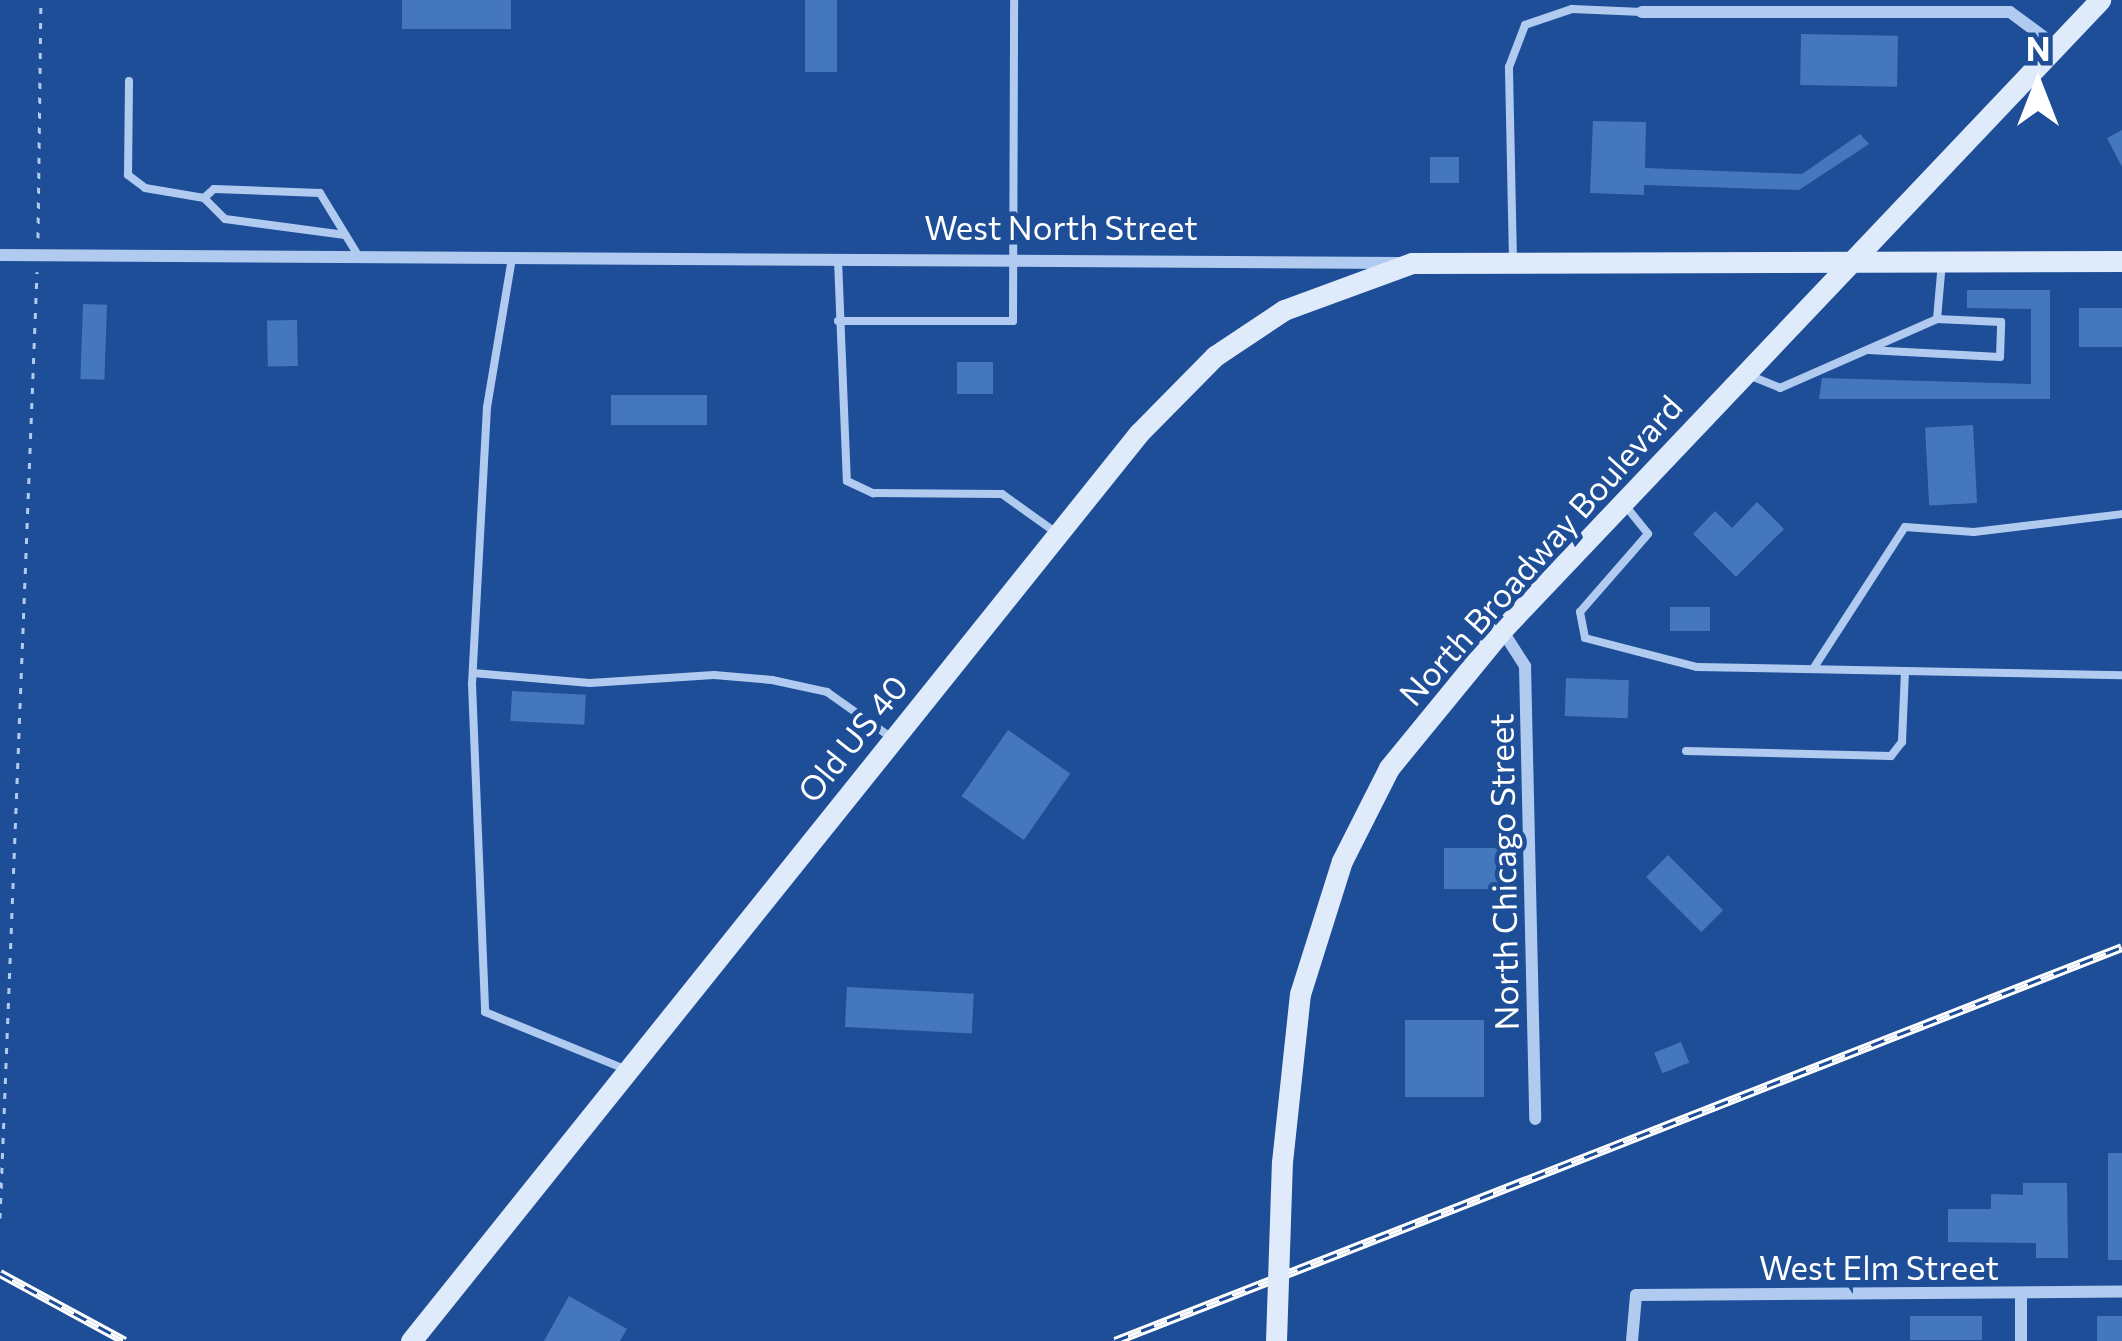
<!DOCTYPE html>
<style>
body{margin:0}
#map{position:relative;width:2122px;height:1341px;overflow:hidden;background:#1d4e97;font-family:Commissioner,sans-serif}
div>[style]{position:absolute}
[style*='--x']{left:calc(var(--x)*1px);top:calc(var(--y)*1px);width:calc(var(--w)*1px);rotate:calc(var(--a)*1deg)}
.building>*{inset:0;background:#4577be;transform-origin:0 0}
.path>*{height:3px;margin-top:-1.5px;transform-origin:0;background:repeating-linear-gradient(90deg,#b1cbf0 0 6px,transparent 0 15px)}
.lane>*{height:8px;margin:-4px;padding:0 4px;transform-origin:4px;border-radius:4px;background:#b1cbf0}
.street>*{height:12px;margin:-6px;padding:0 6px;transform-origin:6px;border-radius:6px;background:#b1cbf0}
.secondary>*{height:21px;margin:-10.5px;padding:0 10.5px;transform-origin:10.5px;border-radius:10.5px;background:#dfeafb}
.rail>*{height:9px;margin-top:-4.5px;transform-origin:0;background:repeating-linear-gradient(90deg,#1d4e97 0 14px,#fff 0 28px);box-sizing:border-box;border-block:3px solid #fff}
.secondary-bridge>*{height:21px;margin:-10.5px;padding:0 10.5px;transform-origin:10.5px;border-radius:10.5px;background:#dfeafb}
span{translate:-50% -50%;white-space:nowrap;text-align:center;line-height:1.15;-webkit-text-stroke:9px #1d4e97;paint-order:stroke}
.street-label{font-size:33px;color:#fff}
.north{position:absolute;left:1978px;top:24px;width:120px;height:120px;-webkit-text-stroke:9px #1d4e97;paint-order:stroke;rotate:0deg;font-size:33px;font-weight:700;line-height:48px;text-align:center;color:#fff}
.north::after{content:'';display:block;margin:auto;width:42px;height:54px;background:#fff;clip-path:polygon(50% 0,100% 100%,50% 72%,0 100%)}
</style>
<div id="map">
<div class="building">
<div style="left:402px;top:0;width:109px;height:29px"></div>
<div style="left:805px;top:0;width:32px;height:72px"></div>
<div style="left:1801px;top:34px;width:97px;height:51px;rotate:1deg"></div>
<div style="clip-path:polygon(1593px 121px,1646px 122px,1645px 168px,1802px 174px,1860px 134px,1869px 144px,1799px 190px,1644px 185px,1644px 195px,1590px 193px)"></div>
<div style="clip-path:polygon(2122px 130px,2122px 167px,2107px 138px)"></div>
<div style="left:1459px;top:157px;width:26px;height:29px;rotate:90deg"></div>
<div style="clip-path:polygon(1967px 290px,2050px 290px,2050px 399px,1819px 399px,1822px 378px,2031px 384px,2031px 309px,1967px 308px)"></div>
<div style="left:83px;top:304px;width:24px;height:75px;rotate:2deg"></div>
<div style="left:2079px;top:308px;width:43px;height:39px"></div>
<div style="left:297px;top:320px;width:46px;height:30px;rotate:89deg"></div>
<div style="left:957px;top:362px;width:36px;height:32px"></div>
<div style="left:611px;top:395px;width:96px;height:30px"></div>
<div style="left:1973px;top:425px;width:78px;height:48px;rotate:87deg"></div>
<div style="clip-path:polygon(1757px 502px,1784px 529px,1736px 577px,1693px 534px,1715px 511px,1732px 528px)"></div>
<div style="left:1710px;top:607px;width:24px;height:40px;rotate:90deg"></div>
<div style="left:1566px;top:678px;width:63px;height:38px;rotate:2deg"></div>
<div style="left:512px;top:691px;width:74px;height:30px;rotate:3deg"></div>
<div style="left:1008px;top:730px;width:76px;height:81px;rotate:35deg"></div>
<div style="left:1500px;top:848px;width:41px;height:56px;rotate:90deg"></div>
<div style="left:1668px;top:855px;width:78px;height:31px;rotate:45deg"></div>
<div style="left:847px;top:987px;width:127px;height:40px;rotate:3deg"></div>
<div style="left:1405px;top:1020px;width:79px;height:77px"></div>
<div style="left:1681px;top:1042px;width:22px;height:29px;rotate:68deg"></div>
<div style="left:2108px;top:1153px;width:14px;height:107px"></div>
<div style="clip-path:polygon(2023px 1183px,2067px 1183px,2068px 1258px,2036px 1258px,2036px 1243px,1948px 1242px,1948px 1209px,1991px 1209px,1991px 1194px,2023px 1195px)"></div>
<div style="clip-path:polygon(569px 1296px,627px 1329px,620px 1341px,544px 1341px)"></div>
<div style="left:1982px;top:1316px;width:24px;height:72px;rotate:90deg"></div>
<div style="left:2097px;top:1316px;width:25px;height:25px"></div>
</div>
<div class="path">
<div style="--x:38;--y:238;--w:238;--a:-89.3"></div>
<div style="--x:0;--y:1218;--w:947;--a:-87.76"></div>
</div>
<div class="lane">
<div style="--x:129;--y:81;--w:94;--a:90.6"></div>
<div style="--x:128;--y:175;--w:21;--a:37"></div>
<div style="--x:145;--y:188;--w:60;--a:9.6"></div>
<div style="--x:345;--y:235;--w:121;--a:-172.4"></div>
<div style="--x:225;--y:219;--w:30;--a:-135"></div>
<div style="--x:204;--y:198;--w:13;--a:-42"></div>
<div style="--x:214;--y:189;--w:106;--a:2.2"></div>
<div style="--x:320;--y:193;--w:75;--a:58.6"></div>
<div style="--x:512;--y:258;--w:151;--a:99.5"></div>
<div style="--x:487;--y:407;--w:277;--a:93.1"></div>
<div style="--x:472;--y:684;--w:328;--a:87.7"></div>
<div style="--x:485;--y:1012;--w:148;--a:22.2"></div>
<div style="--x:838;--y:260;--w:221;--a:87.7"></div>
<div style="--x:847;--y:481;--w:29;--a:25"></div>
<div style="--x:873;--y:493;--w:129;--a:0.4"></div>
<div style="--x:1002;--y:494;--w:65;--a:35.6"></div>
<div style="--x:1513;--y:261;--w:194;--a:-91.2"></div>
<div style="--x:1509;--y:67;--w:45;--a:-69.1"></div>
<div style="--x:1525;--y:25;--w:50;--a:-18.8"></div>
<div style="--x:1572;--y:9;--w:70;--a:2.5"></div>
<div style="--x:838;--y:321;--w:175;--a:0"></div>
<div style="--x:1013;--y:321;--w:321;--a:-89.8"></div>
<div style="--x:1868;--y:350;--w:132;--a:3"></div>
<div style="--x:2000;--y:357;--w:35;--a:-88"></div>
<div style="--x:2001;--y:322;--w:64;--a:-177.3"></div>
<div style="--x:1746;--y:374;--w:37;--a:22"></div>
<div style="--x:1780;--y:388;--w:171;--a:-23.7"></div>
<div style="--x:1937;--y:319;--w:57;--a:-85"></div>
<div style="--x:1624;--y:504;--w:38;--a:51"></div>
<div style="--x:1648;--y:534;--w:103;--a:131.1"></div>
<div style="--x:1580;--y:612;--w:26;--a:79"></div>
<div style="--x:1585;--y:638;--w:116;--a:14.5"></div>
<div style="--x:1697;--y:667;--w:425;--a:1.1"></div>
<div style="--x:1813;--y:669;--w:169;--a:-57.1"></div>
<div style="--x:1905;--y:527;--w:69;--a:4.1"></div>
<div style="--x:1974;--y:532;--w:149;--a:-6.9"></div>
<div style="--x:473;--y:673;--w:117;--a:4.9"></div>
<div style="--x:590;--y:683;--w:124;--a:-3.7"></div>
<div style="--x:714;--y:675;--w:58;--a:4.9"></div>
<div style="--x:772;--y:680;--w:56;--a:12.3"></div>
<div style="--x:827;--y:692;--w:80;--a:35.3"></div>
<div style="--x:1686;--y:751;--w:205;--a:1.4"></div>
<div style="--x:1891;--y:756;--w:18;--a:-52"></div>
<div style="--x:1902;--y:742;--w:71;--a:-87.6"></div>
</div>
<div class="street">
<div style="--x:1642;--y:12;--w:368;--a:0"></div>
<div style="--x:2010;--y:12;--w:57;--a:36.5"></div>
<div style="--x:0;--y:255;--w:1399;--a:0.33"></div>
<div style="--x:1502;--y:630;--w:43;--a:57.4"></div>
<div style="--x:1525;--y:666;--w:453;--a:88.7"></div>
<div style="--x:2021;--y:1293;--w:48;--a:90"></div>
<div style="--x:1632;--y:1341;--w:46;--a:-85"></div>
<div style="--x:1636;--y:1295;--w:486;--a:-0.4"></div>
</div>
<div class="secondary">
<div style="--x:1282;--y:1162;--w:169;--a:-83.9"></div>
<div style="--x:1300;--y:994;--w:139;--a:-72.5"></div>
<div style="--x:1342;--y:861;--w:104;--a:-63.2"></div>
<div style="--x:1389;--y:768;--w:178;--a:-50.7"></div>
<div style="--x:1502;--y:630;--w:869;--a:-46.49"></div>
<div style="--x:411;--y:1341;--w:1164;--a:-51.28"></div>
<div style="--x:1139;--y:433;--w:108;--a:-45.4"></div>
<div style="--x:1215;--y:356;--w:83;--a:-33.7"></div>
<div style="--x:1284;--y:310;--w:136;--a:-20.2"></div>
<div style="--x:1412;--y:263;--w:710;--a:-0.16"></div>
</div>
<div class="rail">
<div style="--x:0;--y:1273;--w:142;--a:28.5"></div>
<div style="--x:1115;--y:1341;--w:1081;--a:-21.37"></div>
</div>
<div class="secondary-bridge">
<div style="--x:1276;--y:1341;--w:179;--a:-88.1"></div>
</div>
<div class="street-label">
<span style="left:1061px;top:227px">West North Street</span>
<span style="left:1540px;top:550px;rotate:-48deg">North Broadway Boulevard</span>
<span style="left:852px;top:738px;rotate:-51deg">Old US 40</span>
<span style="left:1503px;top:872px;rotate:-91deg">North Chicago Street</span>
<span style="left:1879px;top:1267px">West Elm Street</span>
</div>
<div class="north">N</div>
</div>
